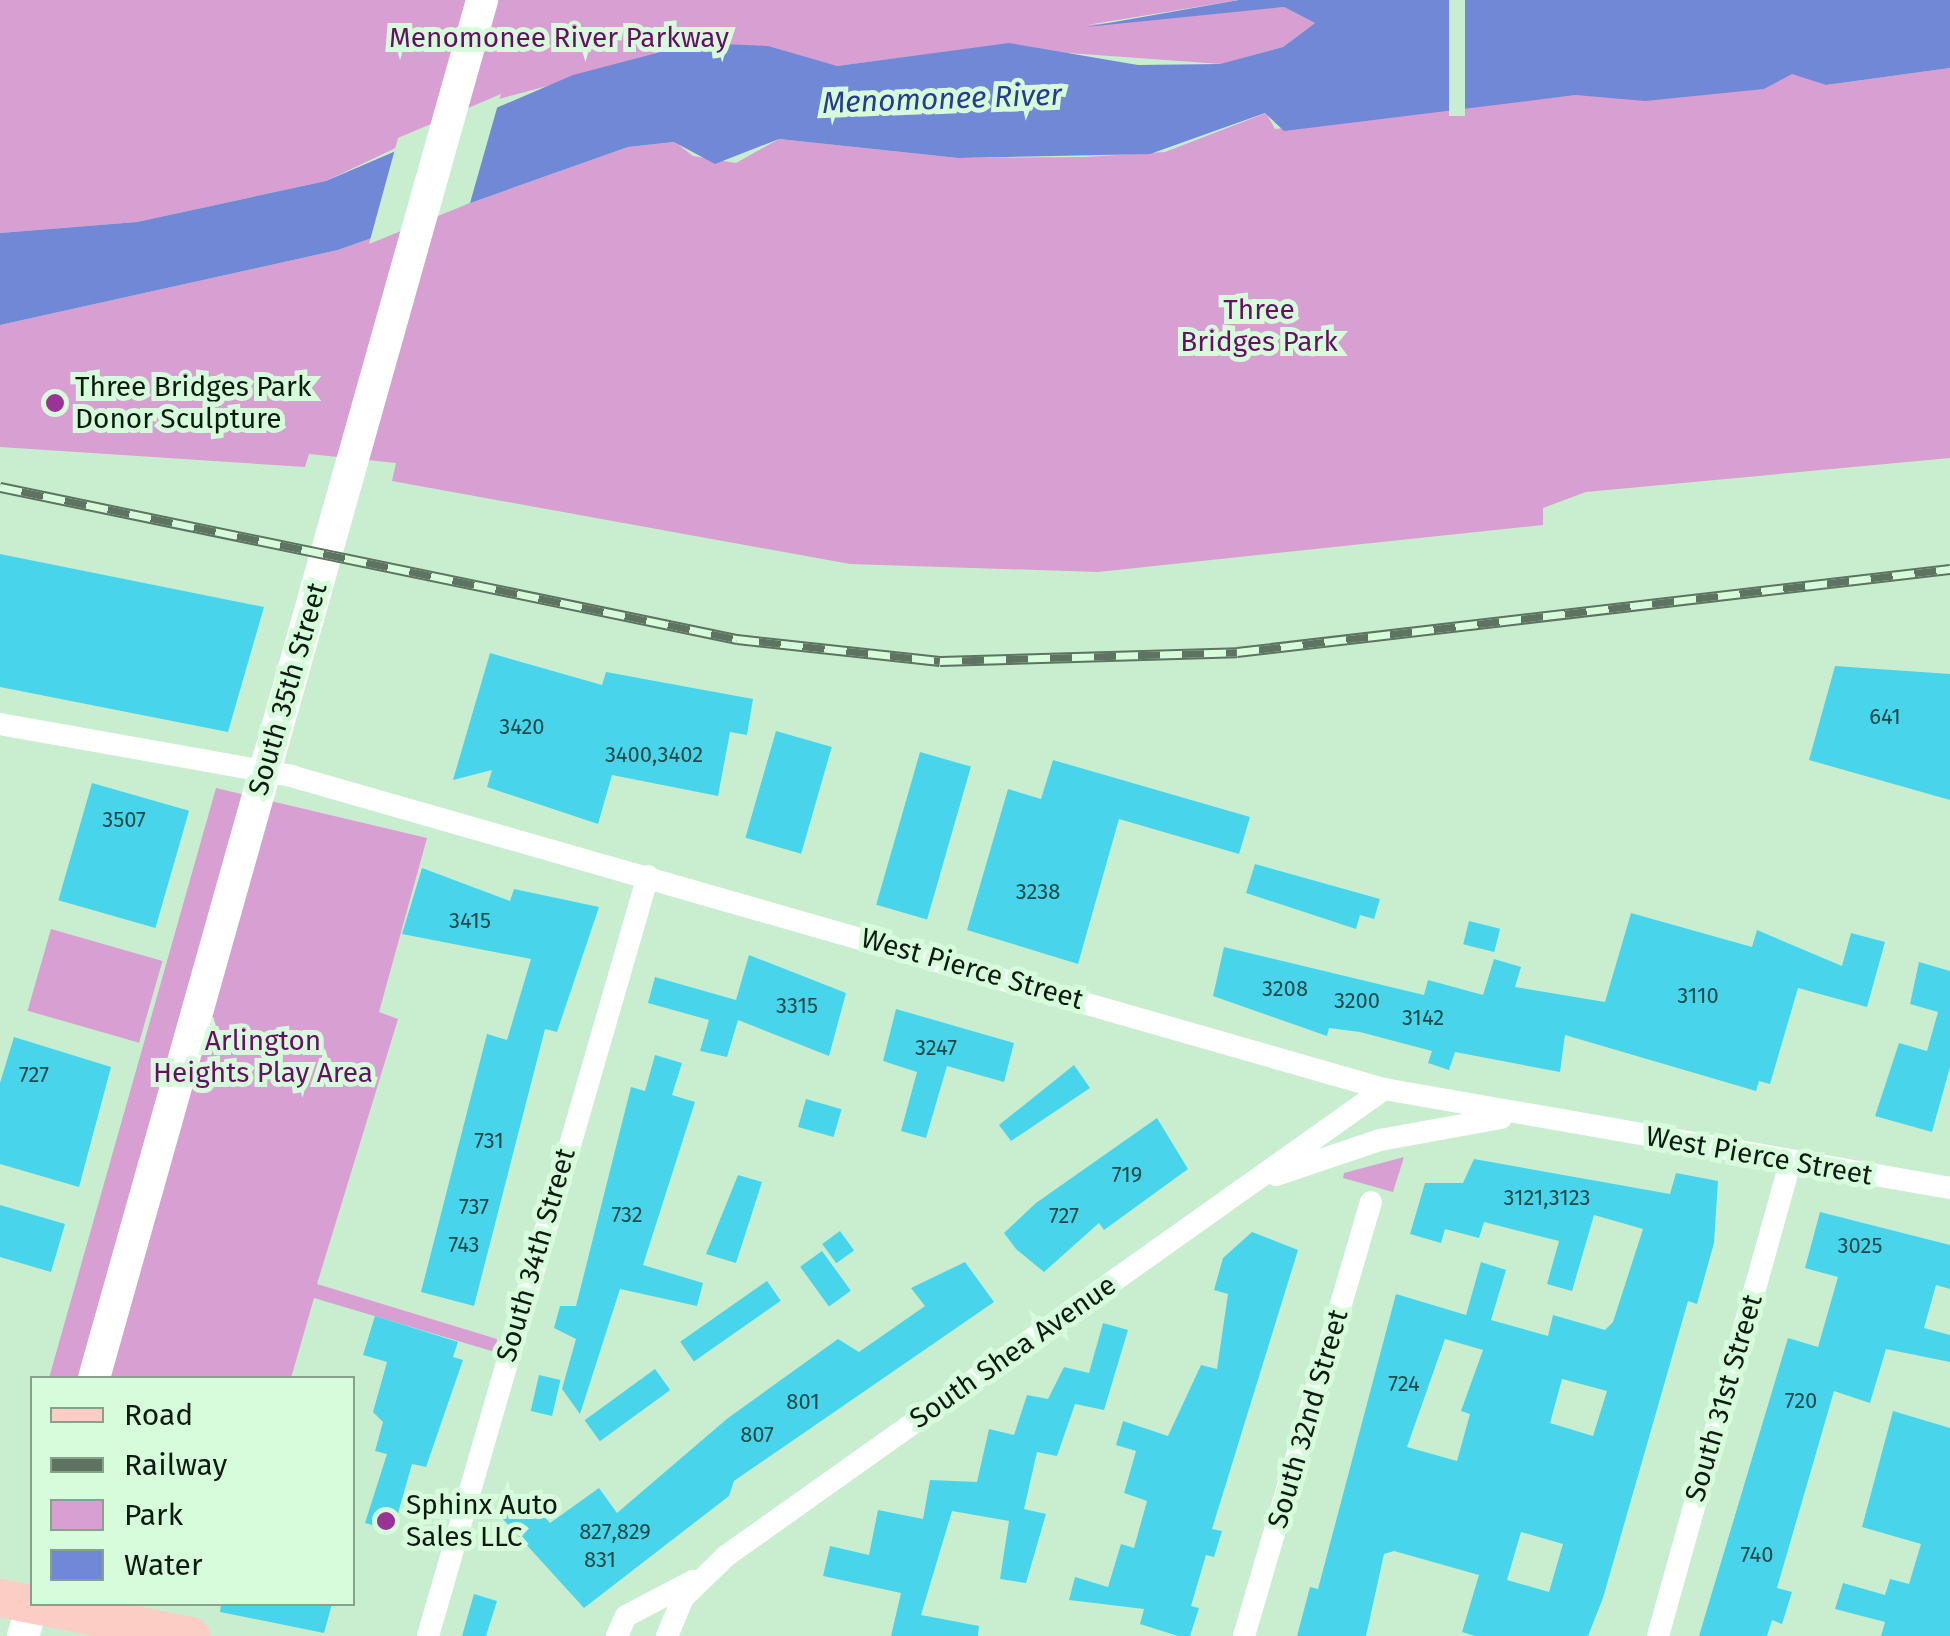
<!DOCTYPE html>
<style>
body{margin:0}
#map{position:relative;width:1950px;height:1636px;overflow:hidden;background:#c9eecf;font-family:"Fira Sans",sans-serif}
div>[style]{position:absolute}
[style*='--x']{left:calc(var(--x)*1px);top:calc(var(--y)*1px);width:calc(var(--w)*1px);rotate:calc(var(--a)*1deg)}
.green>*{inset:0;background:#d89fd3;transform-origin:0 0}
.water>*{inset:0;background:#7088d6}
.pier>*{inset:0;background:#c9eecf;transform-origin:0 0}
.building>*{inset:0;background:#48d5eb;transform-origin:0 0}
.street>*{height:22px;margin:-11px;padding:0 11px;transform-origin:11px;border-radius:11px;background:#fff}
.secondary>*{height:32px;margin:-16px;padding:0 16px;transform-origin:16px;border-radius:16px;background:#fff}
.primary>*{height:38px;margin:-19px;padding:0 19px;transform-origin:19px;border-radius:19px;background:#fbcdc5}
.rail>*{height:11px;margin-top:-5.5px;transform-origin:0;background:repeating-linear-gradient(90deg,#d6fcdc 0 22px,#5d7461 0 44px);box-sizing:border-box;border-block:2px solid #5d7461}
.dots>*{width:28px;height:28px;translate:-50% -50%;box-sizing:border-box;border:5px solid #d6fcdc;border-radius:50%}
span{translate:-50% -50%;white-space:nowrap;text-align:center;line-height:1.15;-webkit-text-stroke:10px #d6fcdc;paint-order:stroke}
.number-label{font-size:22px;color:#1c4a48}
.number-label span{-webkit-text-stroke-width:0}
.park-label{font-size:28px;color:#660f63}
.poi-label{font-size:28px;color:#0e1b11}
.left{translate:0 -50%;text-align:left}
.street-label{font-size:28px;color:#0e1b11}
.water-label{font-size:30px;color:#293a96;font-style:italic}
.legend{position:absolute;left:30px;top:1376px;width:325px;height:230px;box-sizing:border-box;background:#d6fcdc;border:2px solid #86a28b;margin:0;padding:12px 18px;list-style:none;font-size:30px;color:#0e1b11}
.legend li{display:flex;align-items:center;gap:20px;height:50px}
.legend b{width:50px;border:2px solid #86a28b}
</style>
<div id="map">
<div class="green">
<div style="clip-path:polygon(0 0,1239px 0,1087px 25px,1284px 7px,1315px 23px,1283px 47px,1221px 64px,983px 47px,837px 66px,710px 43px,499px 99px,326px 181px,137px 222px,0 233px)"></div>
<div style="clip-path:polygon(1950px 68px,1950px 458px,1586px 492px,1543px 508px,1543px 525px,1098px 572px,850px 564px,392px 481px,396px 463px,309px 454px,305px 467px,0 447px,0 325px,338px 250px,628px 147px,675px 142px,693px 156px,736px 163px,779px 139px,958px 158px,1085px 157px,1165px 152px,1266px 113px,1275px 129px,1576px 95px,1764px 89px,1792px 73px,1826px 85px)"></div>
<div style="clip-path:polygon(216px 788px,427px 838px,379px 1012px,398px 1019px,317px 1284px,497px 1339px,495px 1352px,314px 1298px,291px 1378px,49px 1378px)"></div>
<div style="left:51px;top:929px;width:116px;height:85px;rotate:16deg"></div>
<div style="clip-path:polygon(1404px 1157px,1393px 1192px,1343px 1178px,1344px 1173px)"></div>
</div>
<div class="water">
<div style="clip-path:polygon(1239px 0,1950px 0,1950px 68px,1826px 85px,1792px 74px,1764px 89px,1645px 101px,1576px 95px,1284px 131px,1265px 113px,1150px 154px,958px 158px,779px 139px,715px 164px,674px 142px,628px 147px,338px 250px,0 325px,0 233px,137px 222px,326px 181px,573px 75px,695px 43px,768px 46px,837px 66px,1009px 43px,1138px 65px,1220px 64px,1283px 47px,1315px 23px,1284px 7px,1086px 27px)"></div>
</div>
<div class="pier">
<div style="left:1449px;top:0;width:16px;height:116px"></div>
<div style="clip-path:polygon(501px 94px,470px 203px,369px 244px,398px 138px)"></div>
</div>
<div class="building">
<div style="clip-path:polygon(0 554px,264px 607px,228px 732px,0 687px)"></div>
<div style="clip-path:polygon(490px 653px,602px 685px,606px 672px,753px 699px,747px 735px,730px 732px,718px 796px,612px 775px,598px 824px,487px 787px,492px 770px,453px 780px)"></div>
<div style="clip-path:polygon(1835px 666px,1950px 674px,1950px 800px,1809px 760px)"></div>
<div style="left:776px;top:731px;width:58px;height:111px;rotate:16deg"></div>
<div style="left:920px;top:752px;width:53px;height:159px;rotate:16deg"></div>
<div style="clip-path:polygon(1053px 760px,1250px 817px,1239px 854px,1119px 819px,1078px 964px,967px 930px,1008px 789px,1041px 799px)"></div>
<div style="left:92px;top:783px;width:101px;height:122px;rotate:16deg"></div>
<div style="clip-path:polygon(1255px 864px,1380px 899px,1374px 919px,1360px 915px,1356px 929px,1246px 893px)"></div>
<div style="clip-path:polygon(422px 868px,510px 901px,514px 889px,599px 907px,557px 1032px,545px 1029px,474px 1306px,421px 1292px,487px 1034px,507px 1040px,531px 959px,402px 934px)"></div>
<div style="clip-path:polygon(1631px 913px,1752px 947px,1757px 930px,1842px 966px,1851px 933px,1885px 942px,1867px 1007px,1798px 988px,1770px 1084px,1759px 1081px,1756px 1091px,1565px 1035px,1560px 1072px,1455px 1052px,1449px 1070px,1428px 1063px,1432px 1051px,1360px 1032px,1329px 1028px,1327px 1036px,1213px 996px,1224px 947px,1424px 995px,1428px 980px,1483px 995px,1494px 959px,1521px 967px,1515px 987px,1605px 1002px)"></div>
<div style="left:1469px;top:921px;width:32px;height:24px;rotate:14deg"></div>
<div style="clip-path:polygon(749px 955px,846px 993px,829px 1056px,738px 1020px,727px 1057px,700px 1051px,709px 1020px,648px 1003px,655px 977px,736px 1000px)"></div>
<div style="clip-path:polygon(1919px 962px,1950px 971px,1950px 1067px,1932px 1132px,1875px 1116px,1899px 1043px,1927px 1051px,1938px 1012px,1910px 1004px)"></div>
<div style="clip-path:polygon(896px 1009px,1014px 1043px,1004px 1082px,947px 1066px,926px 1138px,901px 1131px,917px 1072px,883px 1061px)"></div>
<div style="clip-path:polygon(14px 1037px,111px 1067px,79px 1187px,0 1164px,0 1083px)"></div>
<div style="clip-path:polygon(655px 1055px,682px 1063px,672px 1095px,695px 1102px,643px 1265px,703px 1283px,697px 1306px,620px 1289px,580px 1414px,562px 1389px,576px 1339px,554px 1328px,560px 1306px,576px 1306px,631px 1087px,645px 1091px)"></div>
<div style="clip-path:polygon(1074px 1065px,1090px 1088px,1011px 1141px,999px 1125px)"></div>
<div style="left:806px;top:1099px;width:37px;height:29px;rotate:16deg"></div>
<div style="clip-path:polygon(1157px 1118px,1188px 1169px,1104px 1230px,1099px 1223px,1044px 1272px,1016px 1249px,1004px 1233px,1036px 1203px)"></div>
<div style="clip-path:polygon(evenodd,1474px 1159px,1670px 1194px,1676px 1173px,1718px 1181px,1714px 1243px,1697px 1304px,1688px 1301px,1603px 1598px,1588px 1636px,1475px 1636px,1462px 1632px,1479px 1575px,1394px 1551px,1384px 1554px,1366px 1636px,1297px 1636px,1310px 1587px,1318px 1589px,1396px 1294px,1466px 1315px,1481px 1262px,1506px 1270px,1491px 1320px,1548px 1336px,1553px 1315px,1605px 1330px,1613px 1322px,1643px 1229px,1594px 1215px,1572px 1291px,1547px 1284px,1559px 1241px,1484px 1222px,1479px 1238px,1445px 1229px,1441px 1243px,1410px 1234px,1425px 1183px,1463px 1183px,1474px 1159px,1445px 1339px,1483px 1350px,1461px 1411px,1470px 1414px,1457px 1461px,1407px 1447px,1445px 1339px,1474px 1159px,1562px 1379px,1607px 1391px,1593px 1436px,1550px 1423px,1562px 1379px,1474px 1159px,1521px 1532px,1563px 1544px,1549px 1592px,1507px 1580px,1521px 1532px)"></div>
<div style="clip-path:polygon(738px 1175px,762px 1182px,736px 1263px,706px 1254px)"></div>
<div style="clip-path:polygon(0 1205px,65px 1224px,51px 1272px,0 1257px)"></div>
<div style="clip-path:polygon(1820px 1212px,1950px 1245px,1950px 1289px,1936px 1285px,1924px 1328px,1950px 1335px,1950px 1362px,1886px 1349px,1870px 1403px,1834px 1391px,1777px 1588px,1792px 1592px,1782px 1624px,1772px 1620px,1767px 1636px,1699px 1636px,1788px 1338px,1818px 1347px,1838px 1277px,1805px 1268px)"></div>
<div style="left:840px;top:1231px;width:24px;height:22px;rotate:54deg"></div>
<div style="clip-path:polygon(1252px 1232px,1298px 1250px,1212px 1529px,1222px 1531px,1214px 1557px,1206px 1555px,1191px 1606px,1199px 1608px,1190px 1636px,1178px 1636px,1140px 1624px,1144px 1609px,1069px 1600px,1075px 1577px,1108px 1587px,1121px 1544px,1134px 1548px,1147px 1501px,1124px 1493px,1136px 1451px,1116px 1445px,1123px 1421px,1168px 1436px,1201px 1365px,1217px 1369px,1228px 1294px,1214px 1290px,1223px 1258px)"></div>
<div style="left:822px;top:1251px;width:49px;height:27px;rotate:54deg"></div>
<div style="clip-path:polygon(965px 1262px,994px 1302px,734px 1481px,729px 1496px,584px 1608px,502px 1518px,526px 1496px,550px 1523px,599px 1488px,617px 1513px,728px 1418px,838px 1339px,859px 1352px,925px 1306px,911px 1288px)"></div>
<div style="left:767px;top:1281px;width:24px;height:106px;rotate:55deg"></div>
<div style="clip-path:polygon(375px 1316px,458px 1342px,453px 1357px,463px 1360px,426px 1467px,412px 1464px,393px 1531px,365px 1523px,387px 1454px,375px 1451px,383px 1422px,373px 1412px,387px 1362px,363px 1355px)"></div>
<div style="clip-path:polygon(1103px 1323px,1128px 1330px,1104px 1410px,1075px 1404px,1057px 1456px,1037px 1452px,1024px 1509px,1046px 1514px,1026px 1583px,1000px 1579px,1009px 1521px,952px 1511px,921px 1615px,979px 1626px,978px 1636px,891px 1636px,901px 1593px,823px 1576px,830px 1546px,869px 1555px,878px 1510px,923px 1519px,930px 1480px,977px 1482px,989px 1429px,1014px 1435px,1027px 1395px,1048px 1399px,1064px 1367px,1089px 1373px)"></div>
<div style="left:655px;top:1369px;width:26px;height:87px;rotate:54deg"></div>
<div style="left:539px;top:1375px;width:22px;height:37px;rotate:13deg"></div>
<div style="clip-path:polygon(1893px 1411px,1950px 1428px,1950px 1636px,1881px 1636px,1885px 1622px,1835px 1609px,1843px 1583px,1885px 1595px,1890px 1579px,1909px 1584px,1921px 1544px,1862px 1527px)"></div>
<div style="clip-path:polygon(474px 1594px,497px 1601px,486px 1636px,462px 1636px)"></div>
<div style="clip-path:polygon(221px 1604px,332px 1604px,324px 1633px,220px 1612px)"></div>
</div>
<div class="street">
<div style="--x:0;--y:724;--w:296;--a:10.1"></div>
<div style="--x:291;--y:776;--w:1137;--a:15.98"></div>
<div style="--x:1384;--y:1089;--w:575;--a:9.92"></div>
<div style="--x:1276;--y:1175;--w:110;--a:-18.6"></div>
<div style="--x:1380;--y:1140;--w:123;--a:-10.3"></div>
<div style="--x:428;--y:1636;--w:791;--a:-73.86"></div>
<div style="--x:617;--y:1636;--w:22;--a:-66"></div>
<div style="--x:626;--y:1616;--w:76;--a:-27.6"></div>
<div style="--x:667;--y:1636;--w:41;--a:-67.2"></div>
<div style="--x:683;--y:1598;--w:60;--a:-44.3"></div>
<div style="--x:726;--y:1556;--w:807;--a:-35.36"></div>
<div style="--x:1244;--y:1636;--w:452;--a:-73.7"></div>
<div style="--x:1658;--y:1636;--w:493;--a:-74.4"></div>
</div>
<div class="secondary">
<div style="--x:94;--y:1378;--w:1432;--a:-74.27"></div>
<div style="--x:23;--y:1636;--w:34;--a:-73"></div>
</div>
<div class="primary">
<div style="--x:0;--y:1598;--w:195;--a:11.3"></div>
</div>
<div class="rail">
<div style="--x:0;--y:487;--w:753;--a:11.65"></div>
<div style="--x:737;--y:639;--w:204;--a:6.2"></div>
<div style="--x:940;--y:661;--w:297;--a:-1.7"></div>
<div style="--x:1237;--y:652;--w:718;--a:-6.64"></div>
</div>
<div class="dots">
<div style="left:55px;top:403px;background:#9b3396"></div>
<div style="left:386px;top:1521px;background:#9b3396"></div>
</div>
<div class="number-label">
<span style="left:1885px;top:717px">641</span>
<span style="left:522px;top:727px">3420</span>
<span style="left:654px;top:755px">3400,3402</span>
<span style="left:124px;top:820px">3507</span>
<span style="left:1038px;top:892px">3238</span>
<span style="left:470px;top:921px">3415</span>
<span style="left:1285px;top:989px">3208</span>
<span style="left:1698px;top:996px">3110</span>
<span style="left:1357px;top:1001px">3200</span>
<span style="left:797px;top:1006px">3315</span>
<span style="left:1423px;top:1018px">3142</span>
<span style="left:936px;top:1048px">3247</span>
<span style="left:34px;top:1075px">727</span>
<span style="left:489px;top:1141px">731</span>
<span style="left:1127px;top:1175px">719</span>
<span style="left:1547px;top:1198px">3121,3123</span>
<span style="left:474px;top:1207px">737</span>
<span style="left:627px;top:1215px">732</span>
<span style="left:1064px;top:1216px">727</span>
<span style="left:464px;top:1245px">743</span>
<span style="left:1860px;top:1246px">3025</span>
<span style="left:1404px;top:1384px">724</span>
<span style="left:1801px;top:1401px">720</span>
<span style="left:803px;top:1402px">801</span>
<span style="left:757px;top:1435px">807</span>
<span style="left:615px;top:1532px">827,829</span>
<span style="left:1757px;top:1555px">740</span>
<span style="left:600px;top:1560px">831</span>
</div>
<div class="park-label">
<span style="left:559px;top:38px">Menomonee River Parkway</span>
<span style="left:1259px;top:326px">Three<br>Bridges Park</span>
<span style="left:263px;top:1057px">Arlington<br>Heights Play Area</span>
</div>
<div class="poi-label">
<span class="left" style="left:75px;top:403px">Three Bridges Park<br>Donor Sculpture</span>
<span class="left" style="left:406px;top:1521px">Sphinx Auto<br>Sales LLC</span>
</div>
<div class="street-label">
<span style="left:288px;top:689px;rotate:-74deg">South 35th Street</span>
<span style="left:972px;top:969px;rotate:16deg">West Pierce Street</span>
<span style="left:1759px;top:1156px;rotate:10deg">West Pierce Street</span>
<span style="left:536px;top:1255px;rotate:-74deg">South 34th Street</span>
<span style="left:1013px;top:1352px;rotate:-35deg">South Shea Avenue</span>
<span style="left:1724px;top:1398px;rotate:-74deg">South 31st Street</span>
<span style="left:1308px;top:1419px;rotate:-74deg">South 32nd Street</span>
</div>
<div class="water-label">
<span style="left:942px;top:99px;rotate:-2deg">Menomonee River</span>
</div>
<ul class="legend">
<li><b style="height:12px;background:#fbcdc5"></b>Road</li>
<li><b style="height:12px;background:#5d7461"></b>Railway</li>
<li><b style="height:28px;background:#d89fd3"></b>Park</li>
<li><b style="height:28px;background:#7088d6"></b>Water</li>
</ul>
</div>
